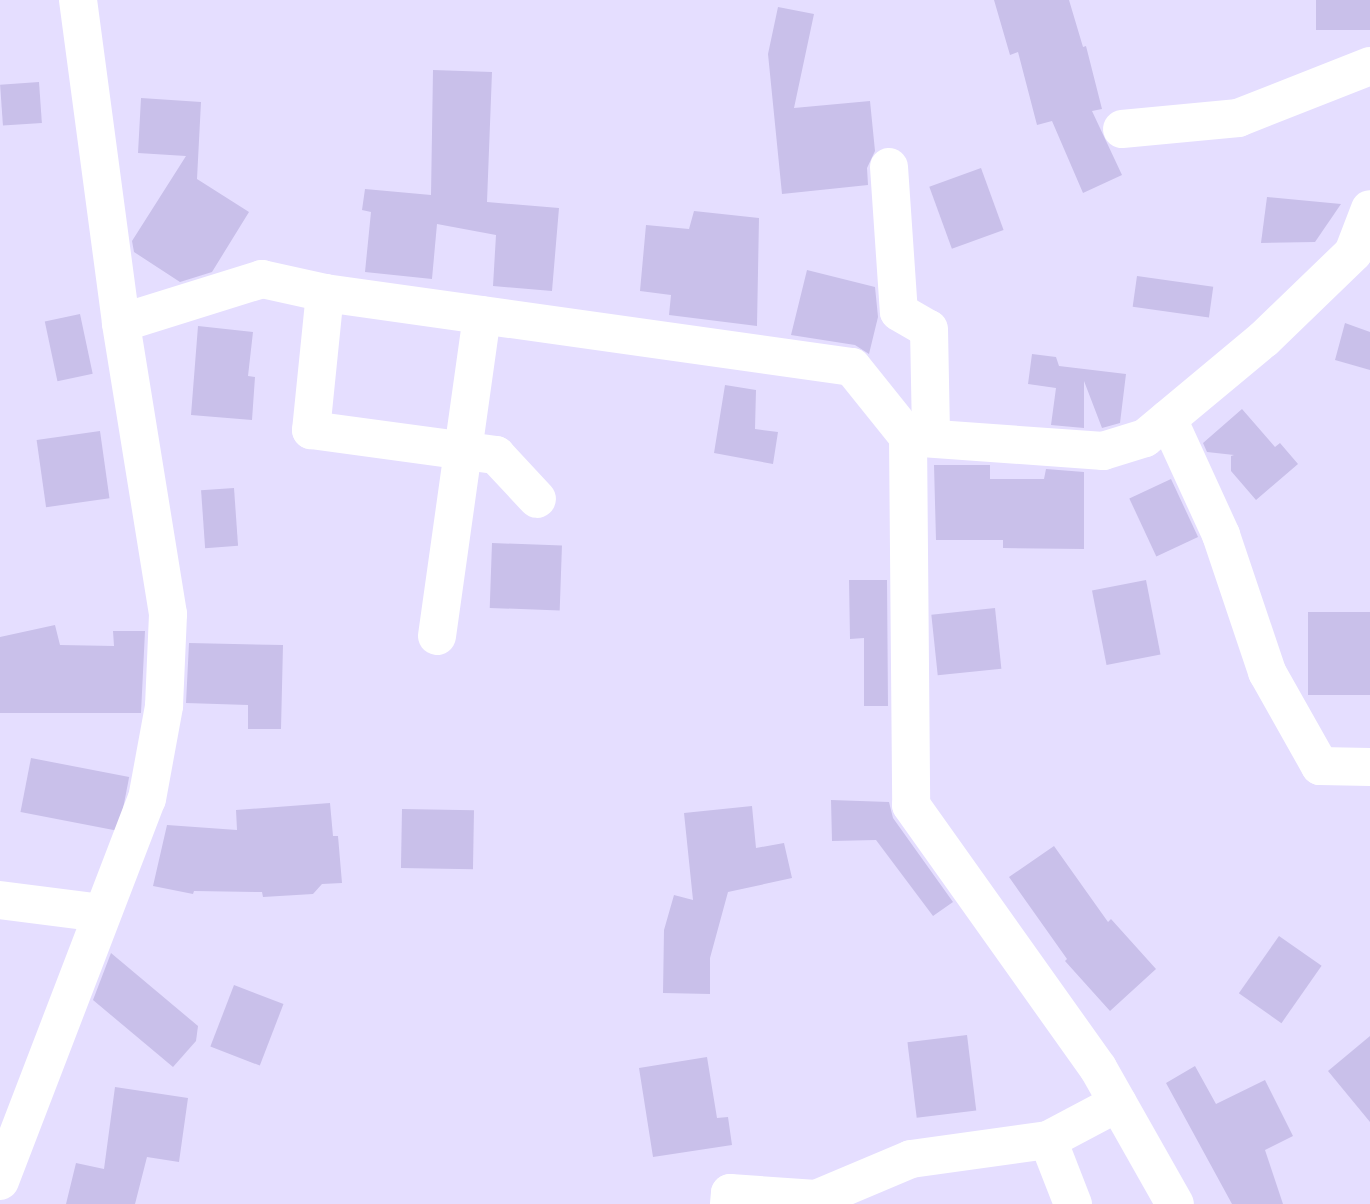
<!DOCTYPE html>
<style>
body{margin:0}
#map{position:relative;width:1370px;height:1204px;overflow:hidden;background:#e5deff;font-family:Merriweather,serif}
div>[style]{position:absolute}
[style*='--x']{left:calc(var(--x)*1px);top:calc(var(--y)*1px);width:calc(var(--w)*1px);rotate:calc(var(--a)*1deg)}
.building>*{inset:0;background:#c9c0ea;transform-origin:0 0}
.minor>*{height:38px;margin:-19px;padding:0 19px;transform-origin:19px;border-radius:19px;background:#fff}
span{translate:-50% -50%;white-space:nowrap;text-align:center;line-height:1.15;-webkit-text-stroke:6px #f1effc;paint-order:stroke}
</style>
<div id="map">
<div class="building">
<div style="clip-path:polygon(994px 0,1069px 0,1083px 47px,1086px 46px,1102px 109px,1092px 111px,1122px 175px,1083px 193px,1052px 121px,1037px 125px,1018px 52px,1010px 55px)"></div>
<div style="left:1316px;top:0;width:54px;height:30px"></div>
<div style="clip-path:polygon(778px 7px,814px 14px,794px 108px,870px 101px,875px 151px,867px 168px,868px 185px,782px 194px,768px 54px)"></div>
<div style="clip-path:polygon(433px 70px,492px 72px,487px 202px,559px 208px,552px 291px,493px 286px,496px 235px,437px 224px,432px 279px,365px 272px,371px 212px,362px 210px,365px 189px,431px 195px)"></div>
<div style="left:39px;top:82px;width:41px;height:39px;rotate:86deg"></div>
<div style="clip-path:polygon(141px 98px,201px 102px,197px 179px,249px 212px,212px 272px,180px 282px,134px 252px,132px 241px,186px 156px,138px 153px)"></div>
<div style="left:981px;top:168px;width:66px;height:55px;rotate:70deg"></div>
<div style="clip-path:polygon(1267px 197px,1341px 204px,1315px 242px,1261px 243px)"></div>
<div style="clip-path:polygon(694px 211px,759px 218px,757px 326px,669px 315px,671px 295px,640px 291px,646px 225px,689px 229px)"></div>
<div style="clip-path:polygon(807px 270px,875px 287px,878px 317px,869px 354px,855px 345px,791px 335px)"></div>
<div style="left:1137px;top:276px;width:77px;height:31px;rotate:8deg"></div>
<div style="left:80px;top:314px;width:61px;height:36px;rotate:78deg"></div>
<div style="clip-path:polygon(1345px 323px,1370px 332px,1370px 370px,1335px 360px)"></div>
<div style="clip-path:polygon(198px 326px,253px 332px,248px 376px,255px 377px,252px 420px,191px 415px)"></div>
<div style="clip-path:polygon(1032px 354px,1056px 357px,1059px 366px,1126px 374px,1120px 423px,1102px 428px,1084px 381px,1084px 428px,1051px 425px,1056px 388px,1028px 384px)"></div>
<div style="clip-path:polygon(725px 385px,756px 390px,755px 429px,778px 432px,773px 464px,714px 453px)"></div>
<div style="clip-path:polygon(1242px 409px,1275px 447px,1280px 443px,1298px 464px,1256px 500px,1231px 471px,1231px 456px,1234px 455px,1207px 452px,1203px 443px)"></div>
<div style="left:100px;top:431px;width:68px;height:64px;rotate:82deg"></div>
<div style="clip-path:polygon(934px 465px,990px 465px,990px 479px,1044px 479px,1046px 469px,1084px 472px,1084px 549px,1003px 548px,1003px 540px,936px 540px)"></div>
<div style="left:1171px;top:479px;width:64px;height:46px;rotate:65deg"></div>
<div style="left:234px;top:488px;width:58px;height:33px;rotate:86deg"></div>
<div style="left:492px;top:543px;width:70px;height:65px;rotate:2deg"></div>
<div style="clip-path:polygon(849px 580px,887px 580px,888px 706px,864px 706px,864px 638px,850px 639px)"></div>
<div style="left:1146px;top:580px;width:76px;height:55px;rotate:79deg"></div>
<div style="left:995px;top:608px;width:61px;height:64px;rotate:84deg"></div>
<div style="left:1308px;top:612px;width:62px;height:83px"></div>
<div style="clip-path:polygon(55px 625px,60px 645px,114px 646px,113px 631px,145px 631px,141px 713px,0 713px,0 637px)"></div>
<div style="clip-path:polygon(189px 643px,283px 645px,281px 729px,248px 729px,248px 705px,186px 703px)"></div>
<div style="left:31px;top:758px;width:100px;height:55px;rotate:11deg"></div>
<div style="clip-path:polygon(831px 800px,889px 802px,893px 818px,953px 902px,933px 916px,876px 840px,832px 841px)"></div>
<div style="clip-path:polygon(330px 803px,333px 836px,338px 836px,342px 883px,322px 884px,313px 894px,263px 897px,262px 892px,194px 891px,193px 894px,153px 886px,167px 825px,237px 830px,236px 810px)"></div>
<div style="clip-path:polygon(752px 806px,756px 848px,784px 843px,792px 878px,728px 892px,710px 958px,710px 994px,663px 993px,664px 930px,674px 895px,693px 900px,684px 813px)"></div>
<div style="left:402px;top:809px;width:72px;height:59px;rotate:1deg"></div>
<div style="clip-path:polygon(1054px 846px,1108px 922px,1111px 919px,1156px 969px,1110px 1011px,1065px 961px,1067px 959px,1009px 877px)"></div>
<div style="left:1279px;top:936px;width:52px;height:70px;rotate:35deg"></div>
<div style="clip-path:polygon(111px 953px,198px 1026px,196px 1041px,173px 1067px,93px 1000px)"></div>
<div style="left:234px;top:985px;width:53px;height:66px;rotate:21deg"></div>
<div style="left:967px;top:1035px;width:76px;height:60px;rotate:83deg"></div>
<div style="clip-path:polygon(1370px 1036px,1370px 1122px,1328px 1071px)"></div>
<div style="clip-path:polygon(707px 1057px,717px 1118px,728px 1117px,732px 1145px,653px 1157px,639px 1068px)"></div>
<div style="clip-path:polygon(1195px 1066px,1216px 1104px,1265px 1080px,1293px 1136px,1265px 1150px,1283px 1204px,1232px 1204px,1166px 1083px)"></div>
<div style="clip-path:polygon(115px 1087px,188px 1098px,179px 1162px,147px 1157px,135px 1204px,66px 1204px,76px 1163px,104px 1169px)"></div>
</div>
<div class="minor">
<div style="--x:78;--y:0;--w:326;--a:82.4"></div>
<div style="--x:1122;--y:129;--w:117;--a:-5.4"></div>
<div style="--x:1238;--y:118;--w:142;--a:-21.5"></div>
<div style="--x:889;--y:167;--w:145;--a:86.1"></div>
<div style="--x:899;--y:312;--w:34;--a:30"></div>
<div style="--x:929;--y:329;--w:109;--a:88.9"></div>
<div style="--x:325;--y:293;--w:138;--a:95.8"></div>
<div style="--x:311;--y:430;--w:187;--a:7.7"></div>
<div style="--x:496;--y:455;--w:60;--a:47"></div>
<div style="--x:1168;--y:419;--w:128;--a:65.4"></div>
<div style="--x:1221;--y:535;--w:145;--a:71.4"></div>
<div style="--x:1267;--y:672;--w:108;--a:60.6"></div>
<div style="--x:1320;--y:766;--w:50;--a:1.1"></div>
<div style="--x:908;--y:437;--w:368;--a:89.5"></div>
<div style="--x:911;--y:805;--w:323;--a:54.6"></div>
<div style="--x:1098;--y:1068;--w:156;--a:60.5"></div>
<div style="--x:437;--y:636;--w:324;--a:-82"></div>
<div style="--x:0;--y:900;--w:103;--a:7.3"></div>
<div style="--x:1048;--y:1140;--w:69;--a:68.7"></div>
<div style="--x:0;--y:1181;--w:409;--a:-69"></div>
<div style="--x:147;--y:799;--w:95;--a:-79.6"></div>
<div style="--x:164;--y:706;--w:92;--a:-87.5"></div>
<div style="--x:168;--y:614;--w:295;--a:-99.2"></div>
<div style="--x:121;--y:323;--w:148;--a:-17.3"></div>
<div style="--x:262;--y:279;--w:65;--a:12.5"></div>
<div style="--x:325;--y:293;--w:532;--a:7.99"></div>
<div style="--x:852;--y:367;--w:90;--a:51.3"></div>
<div style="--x:908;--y:437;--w:196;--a:4.1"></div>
<div style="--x:1103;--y:451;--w:44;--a:-17.2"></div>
<div style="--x:1145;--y:438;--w:155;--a:-39.8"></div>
<div style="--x:1264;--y:339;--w:124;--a:-44"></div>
<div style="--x:1353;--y:253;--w:47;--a:-68.9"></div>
<div style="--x:729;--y:1204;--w:11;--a:-85"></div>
<div style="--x:730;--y:1193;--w:86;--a:4"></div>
<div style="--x:816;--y:1199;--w:103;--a:-22.8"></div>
<div style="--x:911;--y:1159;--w:138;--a:-7.9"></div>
<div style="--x:1048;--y:1140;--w:79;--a:-27.9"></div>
</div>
</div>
